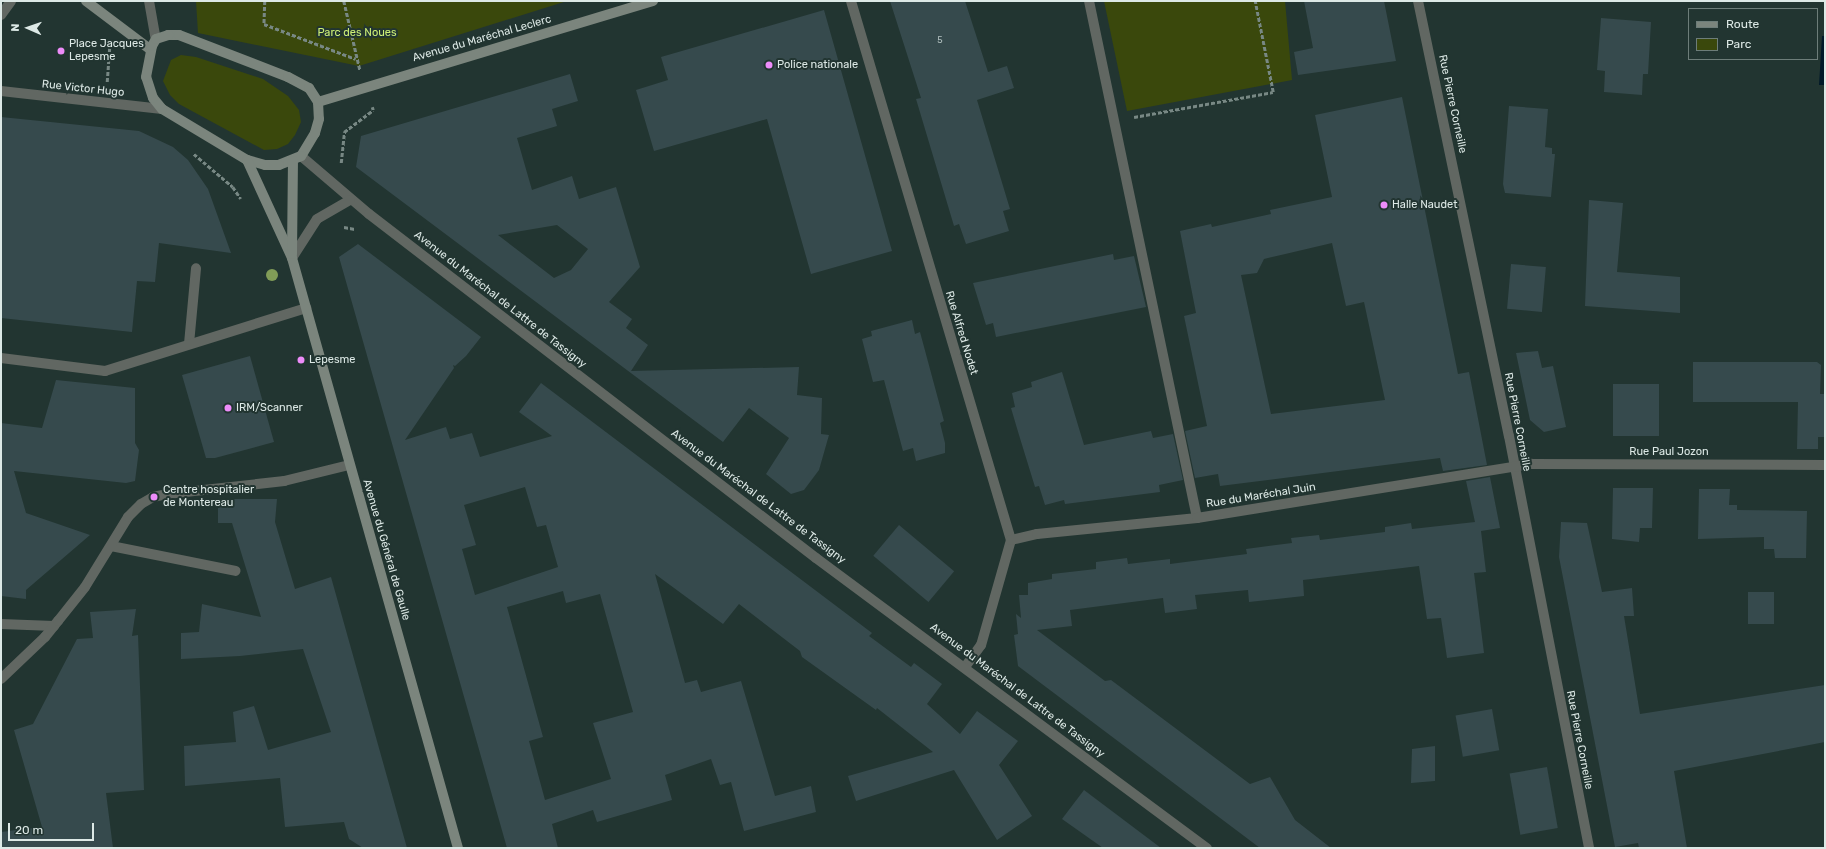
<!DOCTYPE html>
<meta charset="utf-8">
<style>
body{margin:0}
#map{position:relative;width:1826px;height:849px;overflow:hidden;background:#223531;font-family:Rubik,sans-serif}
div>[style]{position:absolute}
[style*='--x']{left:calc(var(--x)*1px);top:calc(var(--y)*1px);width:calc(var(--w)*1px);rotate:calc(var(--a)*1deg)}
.green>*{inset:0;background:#3a480c}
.water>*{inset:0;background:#001929}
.building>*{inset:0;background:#364a4d;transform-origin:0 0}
.path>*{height:2.5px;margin-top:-1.25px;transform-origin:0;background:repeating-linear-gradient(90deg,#788884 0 4px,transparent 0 6px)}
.service>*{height:10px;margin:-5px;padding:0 5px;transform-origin:5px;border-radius:5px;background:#616762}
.pedestrian>*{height:10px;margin:-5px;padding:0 5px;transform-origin:5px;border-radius:5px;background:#616762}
.minor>*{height:10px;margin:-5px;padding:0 5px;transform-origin:5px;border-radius:5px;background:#616762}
.tertiary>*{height:10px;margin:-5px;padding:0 5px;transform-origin:5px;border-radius:5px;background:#616762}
.secondary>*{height:10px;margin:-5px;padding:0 5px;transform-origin:5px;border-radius:5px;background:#7b857d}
.trees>*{width:12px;height:12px;margin:-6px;border-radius:50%;background:#819c57}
.dots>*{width:11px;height:11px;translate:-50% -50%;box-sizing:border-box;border:2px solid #223531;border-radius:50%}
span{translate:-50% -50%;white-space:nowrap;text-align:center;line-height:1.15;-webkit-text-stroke:4px #223531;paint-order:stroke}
.number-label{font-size:9px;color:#b3c1c0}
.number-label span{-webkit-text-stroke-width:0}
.park-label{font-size:11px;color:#cef076}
.street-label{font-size:11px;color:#dde9e6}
.poi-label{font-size:11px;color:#dde9e6}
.left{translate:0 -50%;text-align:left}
.frame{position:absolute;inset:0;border:2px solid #dde9e6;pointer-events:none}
.legend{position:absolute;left:1688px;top:8px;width:130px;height:52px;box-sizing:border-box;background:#223531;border:1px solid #6d7d79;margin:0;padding:5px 7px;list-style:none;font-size:12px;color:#dde9e6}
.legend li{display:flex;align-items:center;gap:8px;height:20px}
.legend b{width:20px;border:1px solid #6d7d79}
.north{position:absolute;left:8px;top:8px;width:40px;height:40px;-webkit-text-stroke:3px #223531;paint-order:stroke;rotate:272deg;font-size:11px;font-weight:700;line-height:16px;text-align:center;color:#dde9e6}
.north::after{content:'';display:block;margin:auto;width:14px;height:18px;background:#dde9e6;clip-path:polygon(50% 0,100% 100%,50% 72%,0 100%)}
.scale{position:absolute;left:8px;top:823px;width:86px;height:18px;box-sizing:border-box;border:2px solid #dde9e6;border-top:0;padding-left:5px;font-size:12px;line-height:14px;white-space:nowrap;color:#dde9e6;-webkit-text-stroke:3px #223531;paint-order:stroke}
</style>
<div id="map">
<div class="green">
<div style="clip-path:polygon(196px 1px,567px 1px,359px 66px,198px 33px)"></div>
<div style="clip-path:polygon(1104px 1px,1285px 1px,1292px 80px,1127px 111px)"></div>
<div style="clip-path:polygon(181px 55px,196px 57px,263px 79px,288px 96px,299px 110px,301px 122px,295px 135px,288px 144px,277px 149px,264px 150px,179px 104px,170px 95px,163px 81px,171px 60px)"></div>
</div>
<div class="water">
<div style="clip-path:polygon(1822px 36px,1825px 36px,1825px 85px,1819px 85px)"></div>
</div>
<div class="building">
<div style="clip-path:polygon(890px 1px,965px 1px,988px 72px,1007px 66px,1014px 88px,977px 100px,1010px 209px,1003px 211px,1009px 231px,966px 244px,959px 224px,954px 226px,916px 99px,921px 98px)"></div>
<div style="clip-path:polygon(1304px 1px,1384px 1px,1396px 61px,1298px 75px,1294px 52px,1313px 48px)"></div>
<div style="clip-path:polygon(824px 10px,892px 251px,811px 274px,767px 119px,654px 151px,636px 90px,668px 80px,661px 57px)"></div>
<div style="clip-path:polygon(1601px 18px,1651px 22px,1648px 74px,1643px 74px,1642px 95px,1604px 92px,1605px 71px,1597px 70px)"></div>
<div style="clip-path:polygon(evenodd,570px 74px,578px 101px,552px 109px,557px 126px,517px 138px,532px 190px,572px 176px,579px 199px,616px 187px,640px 267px,609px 302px,632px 319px,626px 328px,648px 345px,631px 371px,799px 367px,797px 395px,822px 398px,821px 434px,829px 435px,819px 470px,804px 490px,791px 494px,766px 474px,789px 438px,749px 408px,723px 442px,356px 167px,361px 136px,570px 74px,557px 225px,588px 249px,571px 270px,554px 278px,498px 235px,557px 225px)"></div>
<div style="clip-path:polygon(evenodd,1402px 97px,1458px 374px,1469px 372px,1487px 465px,1443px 471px,1440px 458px,1220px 486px,1218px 474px,1195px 478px,1185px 431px,1207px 426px,1184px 316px,1196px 313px,1180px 231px,1211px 224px,1212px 227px,1271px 214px,1270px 210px,1332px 197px,1315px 115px,1402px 97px,1332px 243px,1346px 306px,1364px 302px,1385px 400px,1271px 414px,1241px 275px,1257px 273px,1264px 259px,1332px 243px)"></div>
<div style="clip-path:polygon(1509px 106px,1548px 109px,1545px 147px,1552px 148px,1552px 154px,1555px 154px,1551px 197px,1505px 193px,1503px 184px)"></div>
<div style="clip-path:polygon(1px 117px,139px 131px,173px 147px,188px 160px,208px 189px,231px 253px,159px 243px,155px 282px,137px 281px,132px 332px,1px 318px)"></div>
<div style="clip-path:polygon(1589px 200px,1623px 203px,1617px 272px,1680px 277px,1680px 313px,1585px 306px)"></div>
<div style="clip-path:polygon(evenodd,358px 244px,481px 337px,466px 356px,455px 366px,453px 365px,454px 368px,405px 440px,446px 427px,450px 439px,472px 433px,480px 457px,552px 436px,519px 412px,541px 383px,872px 633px,869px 636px,911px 667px,914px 663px,942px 684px,927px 704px,960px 734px,977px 711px,1018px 741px,999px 765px,1032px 816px,997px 840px,954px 770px,856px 801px,848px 776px,933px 752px,877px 708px,876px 710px,802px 657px,800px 651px,739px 604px,723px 624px,655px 574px,685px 683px,697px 680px,701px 692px,741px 681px,775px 796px,811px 786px,816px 812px,744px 831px,731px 782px,720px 785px,711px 759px,665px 775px,672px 800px,597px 822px,593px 810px,552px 824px,558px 848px,507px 848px,339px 257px,358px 244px,525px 487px,537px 527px,546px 525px,558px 567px,475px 595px,462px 549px,476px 545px,464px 505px,525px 487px,358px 244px,563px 591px,566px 603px,600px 594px,633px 712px,593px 723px,611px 779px,545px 800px,529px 741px,543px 737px,507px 607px,563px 591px)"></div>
<div style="clip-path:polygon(1113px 254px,1114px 260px,1134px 256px,1146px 307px,996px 337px,993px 323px,986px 325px,973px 283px)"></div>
<div style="left:1511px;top:264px;width:35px;height:45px;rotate:5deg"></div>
<div style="clip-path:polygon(912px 320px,915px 334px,920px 332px,944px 421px,940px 423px,945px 443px,945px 453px,916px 461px,913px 448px,903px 451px,884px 380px,873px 382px,862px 339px,872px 336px,871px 331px)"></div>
<div style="clip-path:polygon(1538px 351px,1542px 368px,1553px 366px,1566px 427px,1544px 432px,1530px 420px,1516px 353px)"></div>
<div style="clip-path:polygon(250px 356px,274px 442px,215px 458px,206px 458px,182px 375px)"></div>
<div style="clip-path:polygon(1693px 362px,1817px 362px,1821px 365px,1820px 394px,1825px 394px,1825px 437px,1818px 437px,1818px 449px,1797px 449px,1798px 402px,1693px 402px)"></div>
<div style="clip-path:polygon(1062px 372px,1084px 445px,1151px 431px,1153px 438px,1173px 434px,1183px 480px,1159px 485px,1160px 492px,1065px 504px,1064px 500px,1045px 505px,1039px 486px,1035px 487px,1019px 435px,1011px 408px,1015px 407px,1012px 393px,1032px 387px,1031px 382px)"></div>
<div style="clip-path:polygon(56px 380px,135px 388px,135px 443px,139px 450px,135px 481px,126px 483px,14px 471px,26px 513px,90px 535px,26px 590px,26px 599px,1px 596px,1px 423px,42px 428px)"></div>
<div style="left:1613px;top:384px;width:46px;height:52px"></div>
<div style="clip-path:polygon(1490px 477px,1500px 528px,1481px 531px,1486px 572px,1474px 573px,1484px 653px,1447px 658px,1441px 618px,1427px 619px,1419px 566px,1303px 580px,1304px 596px,1249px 602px,1248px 590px,1195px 595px,1197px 609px,1165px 613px,1163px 598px,1070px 610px,1072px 626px,1037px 630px,1105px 681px,1111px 680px,1250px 784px,1270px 777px,1295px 820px,1331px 848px,1260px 848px,1018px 666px,1014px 635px,1018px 634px,1016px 614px,1021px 618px,1019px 595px,1028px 595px,1028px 583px,1052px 579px,1052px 574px,1096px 569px,1096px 562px,1127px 558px,1128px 564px,1170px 559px,1170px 564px,1247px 554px,1246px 549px,1292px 543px,1291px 538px,1319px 535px,1320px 540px,1385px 532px,1385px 527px,1411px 523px,1412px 529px,1475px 522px,1466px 481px)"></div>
<div style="clip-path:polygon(1613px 488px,1653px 488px,1652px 528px,1640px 528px,1639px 542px,1612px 539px)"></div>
<div style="clip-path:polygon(1699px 489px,1730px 489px,1729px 505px,1737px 505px,1737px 510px,1807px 511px,1806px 558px,1775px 558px,1774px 549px,1764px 549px,1764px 537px,1698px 539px)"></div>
<div style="clip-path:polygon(218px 499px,277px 499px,275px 522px,295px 589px,331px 577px,407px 848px,363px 848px,349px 839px,344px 822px,285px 827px,280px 778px,185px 786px,184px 746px,236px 742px,233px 712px,254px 706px,268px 750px,331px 732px,303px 649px,240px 656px,181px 659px,181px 633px,199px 632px,202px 604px,261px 617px,232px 523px,218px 523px)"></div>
<div style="clip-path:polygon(1561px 522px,1587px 523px,1602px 592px,1632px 588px,1634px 616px,1624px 616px,1640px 714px,1825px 685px,1825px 742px,1674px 771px,1687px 848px,1639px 848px,1638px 843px,1615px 847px,1559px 557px)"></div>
<div style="left:899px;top:525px;width:72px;height:40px;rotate:40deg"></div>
<div style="left:1774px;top:592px;width:32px;height:26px;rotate:90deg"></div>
<div style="clip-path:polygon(136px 609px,132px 636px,138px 635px,144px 790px,106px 793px,113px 848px,1px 848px,1px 832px,42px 827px,14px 730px,33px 724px,77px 639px,93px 638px,90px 612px)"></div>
<div style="left:1492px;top:709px;width:42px;height:37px;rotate:80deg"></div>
<div style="clip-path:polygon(1435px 746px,1435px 781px,1411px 783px,1412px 749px)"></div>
<div style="left:1547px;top:767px;width:62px;height:38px;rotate:80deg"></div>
<div style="clip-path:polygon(1084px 790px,1161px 848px,1103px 848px,1062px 819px)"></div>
</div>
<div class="path">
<div style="--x:265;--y:1;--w:23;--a:92"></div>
<div style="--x:264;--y:24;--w:98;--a:20.8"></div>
<div style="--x:344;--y:1;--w:71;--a:76.9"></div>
<div style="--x:107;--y:82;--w:39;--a:-86"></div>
<div style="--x:1134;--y:117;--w:141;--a:-10.2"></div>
<div style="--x:1273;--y:92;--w:93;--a:-101.2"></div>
<div style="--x:194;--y:154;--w:51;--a:40.2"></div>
<div style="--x:233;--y:187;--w:14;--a:56"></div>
<div style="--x:341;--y:163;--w:31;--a:-84"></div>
<div style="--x:344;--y:132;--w:36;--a:-37"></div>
<div style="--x:373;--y:110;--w:3;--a:-108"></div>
<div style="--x:344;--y:227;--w:11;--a:10"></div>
</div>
<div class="service">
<div style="--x:189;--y:344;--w:76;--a:-84.7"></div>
<div style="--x:1;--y:358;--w:105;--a:7.1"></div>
<div style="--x:105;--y:371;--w:211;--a:-17.4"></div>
<div style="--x:111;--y:546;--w:127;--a:11.3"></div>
<div style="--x:1;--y:624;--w:53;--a:2.2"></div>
<div style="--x:1;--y:679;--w:61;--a:-43.7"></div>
<div style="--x:45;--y:637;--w:21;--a:-51"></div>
<div style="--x:58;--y:621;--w:43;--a:-51.5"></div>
<div style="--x:85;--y:587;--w:82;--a:-58.4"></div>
<div style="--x:128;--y:517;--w:18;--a:-45"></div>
<div style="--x:141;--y:504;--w:14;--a:-30"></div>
<div style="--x:153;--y:497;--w:14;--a:-12"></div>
<div style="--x:167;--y:494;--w:118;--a:-6.3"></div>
<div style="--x:284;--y:481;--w:67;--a:-13.8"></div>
</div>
<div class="pedestrian">
<div style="--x:1089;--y:1;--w:528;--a:78.2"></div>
</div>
<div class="minor">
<div style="--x:851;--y:1;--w:562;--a:73.47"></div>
<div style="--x:1011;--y:540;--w:109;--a:105.9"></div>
<div style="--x:981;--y:645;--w:27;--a:126"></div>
<div style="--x:1418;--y:1;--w:444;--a:78.2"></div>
<div style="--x:1509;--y:436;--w:420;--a:79"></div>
<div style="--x:1;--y:15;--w:17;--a:-54"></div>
<div style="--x:1;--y:91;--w:162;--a:6.4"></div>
<div style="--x:301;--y:156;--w:89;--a:40.5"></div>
<div style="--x:369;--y:214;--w:564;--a:37.58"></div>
<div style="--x:816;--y:558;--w:487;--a:36.6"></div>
<div style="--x:292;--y:258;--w:46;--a:-57.3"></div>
<div style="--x:317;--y:219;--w:38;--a:-30"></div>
<div style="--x:1011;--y:540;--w:27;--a:-13"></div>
<div style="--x:1037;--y:534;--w:161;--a:-5.7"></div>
<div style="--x:1197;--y:518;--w:339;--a:-9.2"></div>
<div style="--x:1532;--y:464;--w:293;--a:0.2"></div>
</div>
<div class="tertiary">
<div style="--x:149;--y:1;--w:39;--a:80"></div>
</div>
<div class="secondary">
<div style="--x:86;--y:1;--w:81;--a:37"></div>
<div style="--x:168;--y:35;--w:11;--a:0"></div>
<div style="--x:179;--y:35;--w:117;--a:21.1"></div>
<div style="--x:288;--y:77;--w:24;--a:28"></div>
<div style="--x:309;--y:88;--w:17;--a:57"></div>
<div style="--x:318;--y:102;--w:17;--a:87"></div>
<div style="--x:319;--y:119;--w:15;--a:106"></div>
<div style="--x:315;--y:133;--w:27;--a:121"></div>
<div style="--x:301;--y:156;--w:24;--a:158"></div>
<div style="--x:279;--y:165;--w:14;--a:180"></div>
<div style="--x:265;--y:165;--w:19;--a:-164"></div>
<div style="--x:247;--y:160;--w:99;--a:-149"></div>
<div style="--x:162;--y:109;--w:14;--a:-129"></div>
<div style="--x:153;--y:98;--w:22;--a:-108"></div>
<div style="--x:146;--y:77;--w:32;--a:-79"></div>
<div style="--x:152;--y:46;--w:8;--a:-60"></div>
<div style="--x:156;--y:39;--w:13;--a:-18"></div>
<div style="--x:318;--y:102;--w:350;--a:-16.8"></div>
<div style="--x:247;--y:160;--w:108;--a:65.3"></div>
<div style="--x:292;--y:258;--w:613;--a:74.29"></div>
<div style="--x:292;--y:254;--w:93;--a:-89.4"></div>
</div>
<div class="trees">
<div style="left:272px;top:275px"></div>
</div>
<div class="dots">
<div style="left:61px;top:51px;background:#ed8cf9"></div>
<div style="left:769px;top:65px;background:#ed8cf9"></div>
<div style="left:1384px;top:205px;background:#ed8cf9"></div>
<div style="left:301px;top:360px;background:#ed8cf9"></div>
<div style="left:228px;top:408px;background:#ed8cf9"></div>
<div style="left:154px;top:497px;background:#ed8cf9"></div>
</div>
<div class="number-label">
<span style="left:940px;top:40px">5</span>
</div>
<div class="park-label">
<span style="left:357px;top:33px">Parc des Noues</span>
</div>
<div class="street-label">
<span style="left:482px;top:39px;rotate:-16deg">Avenue du Maréchal Leclerc</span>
<span style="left:83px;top:89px;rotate:6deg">Rue Victor Hugo</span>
<span style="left:1452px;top:104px;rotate:78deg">Rue Pierre Corneille</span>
<span style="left:500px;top:300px;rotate:38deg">Avenue du Maréchal de Lattre de Tassigny</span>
<span style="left:961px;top:333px;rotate:73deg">Rue Alfred Nodet</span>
<span style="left:1517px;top:422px;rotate:79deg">Rue Pierre Corneille</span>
<span style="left:1669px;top:452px">Rue Paul Jozon</span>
<span style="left:1261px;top:496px;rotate:-9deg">Rue du Maréchal Juin</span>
<span style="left:758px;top:497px;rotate:37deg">Avenue du Maréchal de Lattre de Tassigny</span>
<span style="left:386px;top:550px;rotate:74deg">Avenue du Général de Gaulle</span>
<span style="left:1017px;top:691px;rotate:37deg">Avenue du Maréchal de Lattre de Tassigny</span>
<span style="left:1579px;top:740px;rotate:79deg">Rue Pierre Corneille</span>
</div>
<div class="poi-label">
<span class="left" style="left:69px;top:51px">Place Jacques<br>Lepesme</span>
<span class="left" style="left:777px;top:65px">Police nationale</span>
<span class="left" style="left:1392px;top:205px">Halle Naudet</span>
<span class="left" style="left:309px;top:360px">Lepesme</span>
<span class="left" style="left:236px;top:408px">IRM/Scanner</span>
<span class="left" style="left:163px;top:497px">Centre hospitalier<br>de Montereau</span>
</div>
<div class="frame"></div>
<ul class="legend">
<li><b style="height:5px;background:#7b857d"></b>Route</li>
<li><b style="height:11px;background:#3a480c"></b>Parc</li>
</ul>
<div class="north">N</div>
<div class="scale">20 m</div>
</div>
